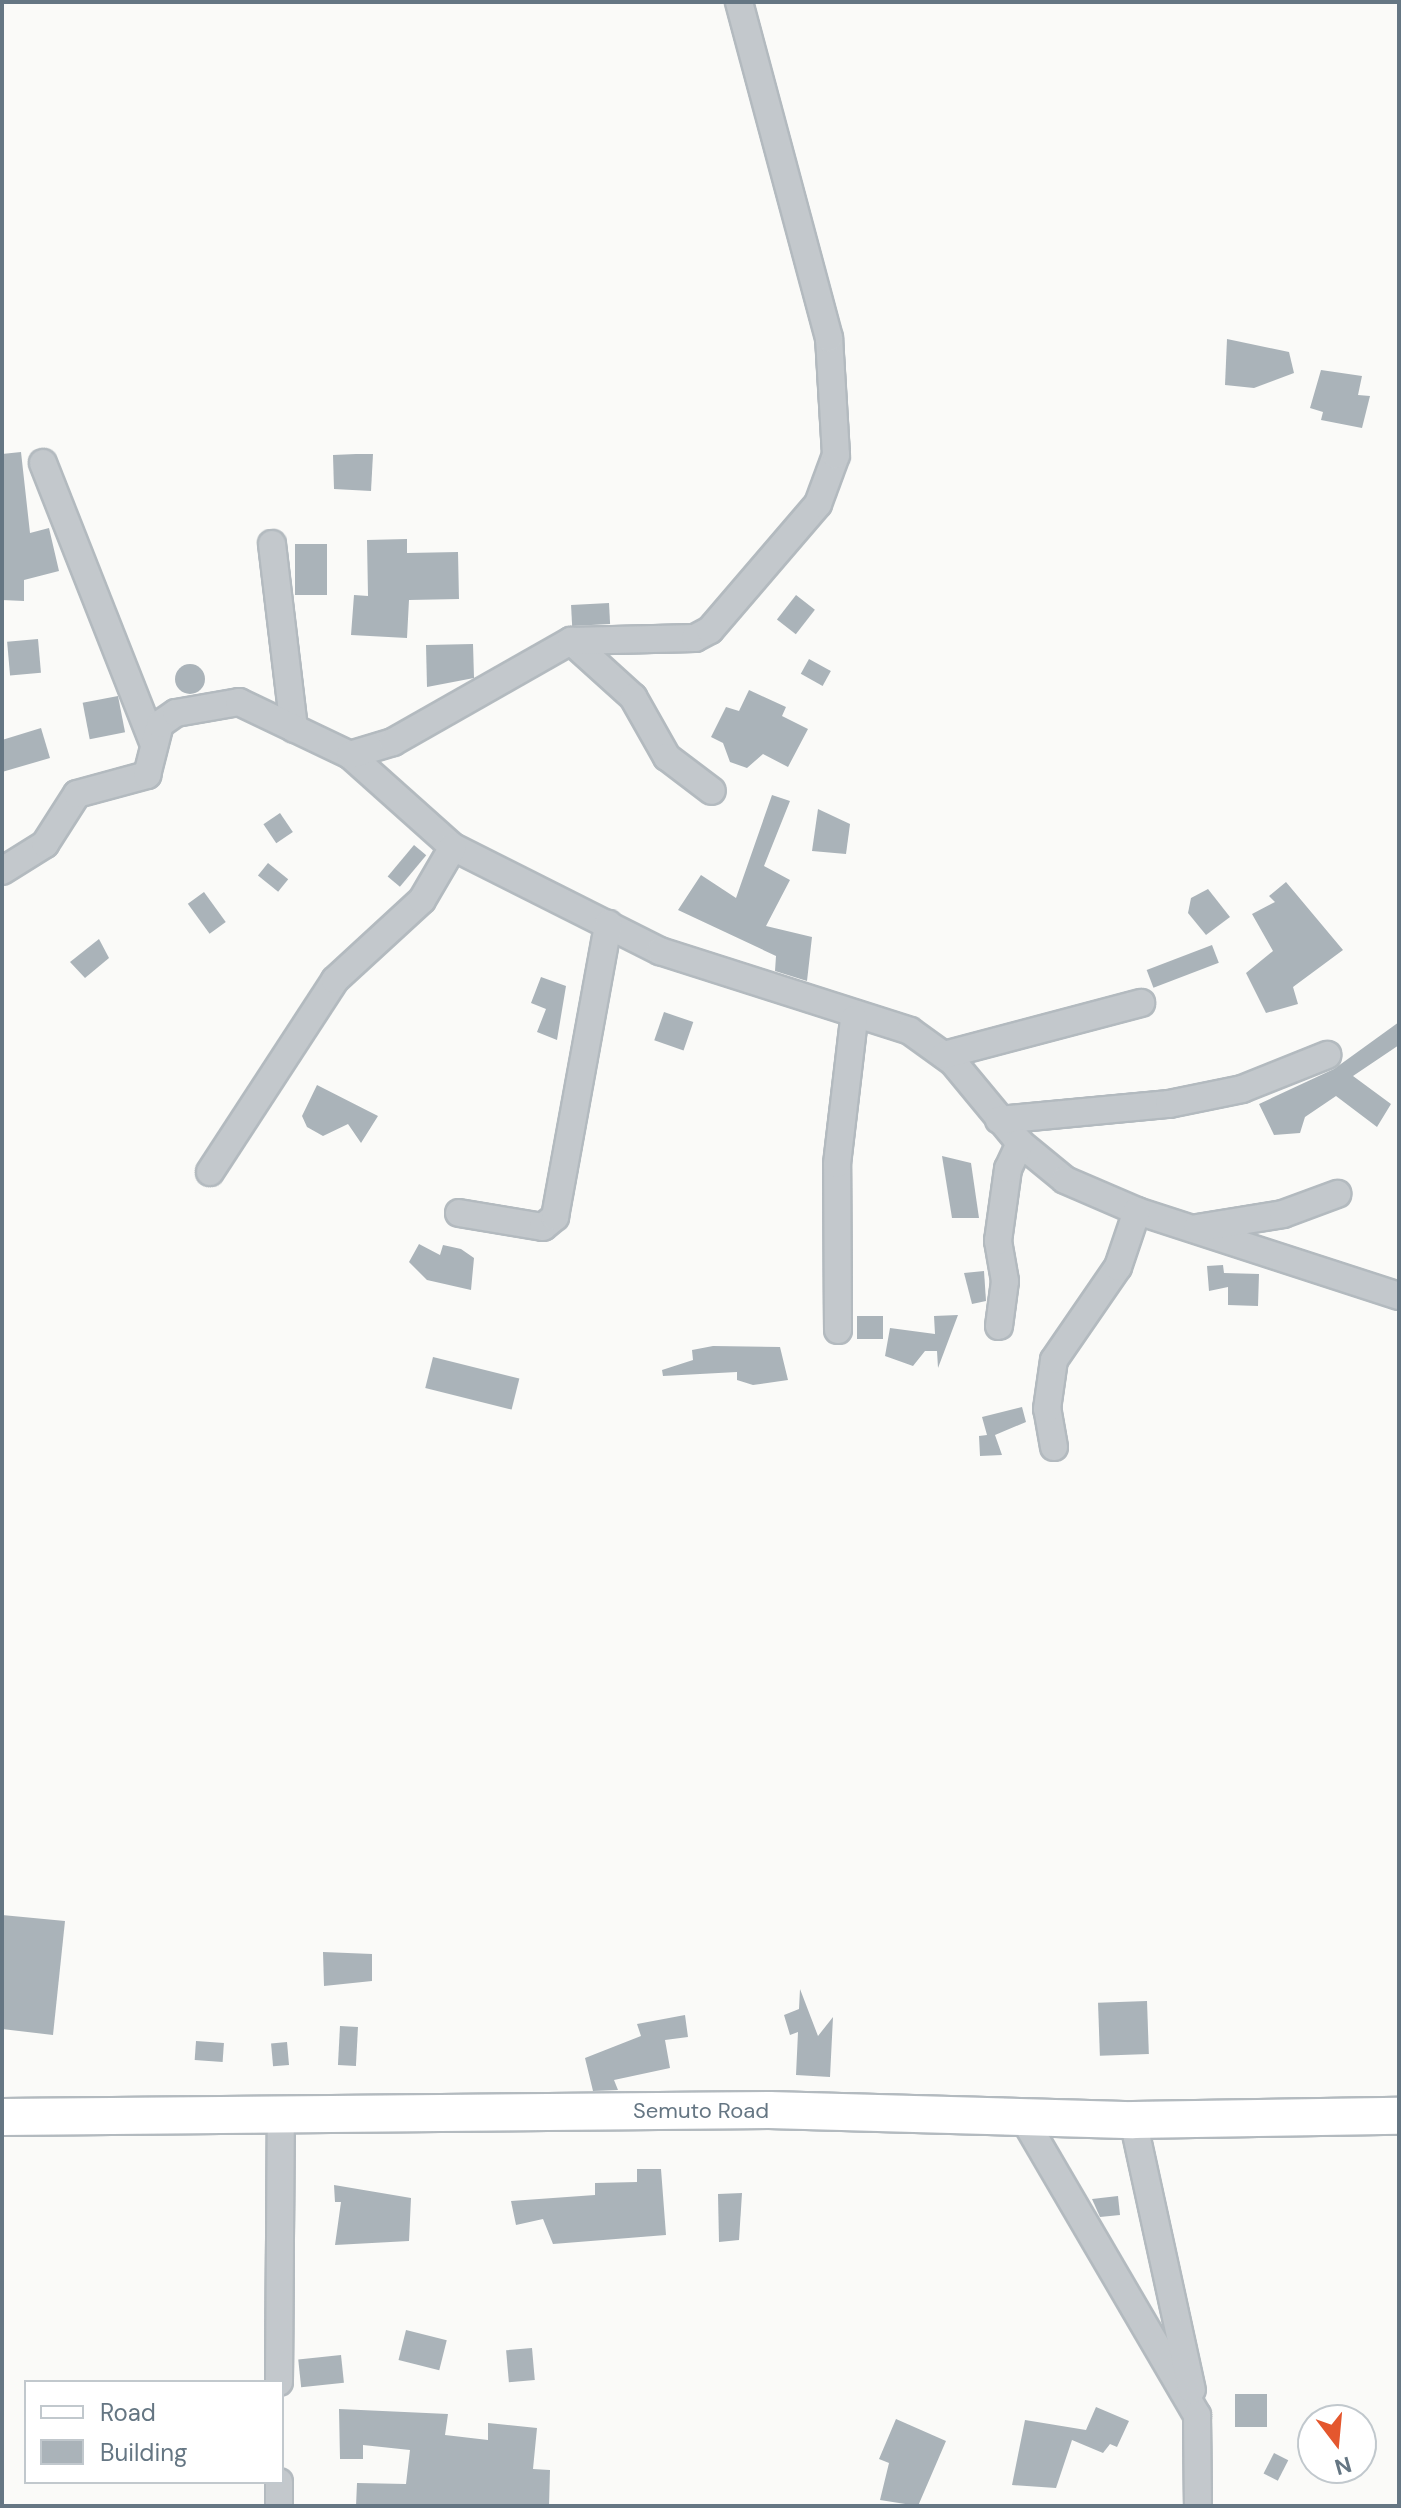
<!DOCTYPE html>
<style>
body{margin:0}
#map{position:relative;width:1401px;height:2508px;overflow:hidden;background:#fafaf8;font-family:"DM Sans",sans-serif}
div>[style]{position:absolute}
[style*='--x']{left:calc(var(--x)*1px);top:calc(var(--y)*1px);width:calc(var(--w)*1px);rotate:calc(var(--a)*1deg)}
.building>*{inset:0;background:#aab3b9;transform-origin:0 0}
.round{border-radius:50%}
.roads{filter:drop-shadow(2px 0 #b3babf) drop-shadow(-2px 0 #b3babf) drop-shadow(0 2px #b3babf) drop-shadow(0 -2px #b3babf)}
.minor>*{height:26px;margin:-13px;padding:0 13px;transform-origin:13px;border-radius:13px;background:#c3c8cc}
.secondary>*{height:36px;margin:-18px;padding:0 18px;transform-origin:18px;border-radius:18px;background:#fff}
span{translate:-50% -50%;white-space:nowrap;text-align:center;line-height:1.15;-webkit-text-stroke:8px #fff;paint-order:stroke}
.street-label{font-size:22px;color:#657683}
.frame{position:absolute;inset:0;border:4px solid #657683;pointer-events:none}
.legend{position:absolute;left:24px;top:2380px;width:260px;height:104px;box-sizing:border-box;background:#fff;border:2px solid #c1c8cd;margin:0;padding:10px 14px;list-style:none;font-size:24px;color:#657683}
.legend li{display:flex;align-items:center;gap:16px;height:40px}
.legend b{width:40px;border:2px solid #c1c8cd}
.north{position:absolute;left:1297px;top:2404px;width:80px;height:80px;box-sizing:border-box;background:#fff;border:2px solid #c1c8cd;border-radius:50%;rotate:164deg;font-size:22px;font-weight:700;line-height:32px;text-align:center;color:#657683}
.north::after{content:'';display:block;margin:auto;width:28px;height:36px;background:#e4572e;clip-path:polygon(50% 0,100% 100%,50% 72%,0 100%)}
</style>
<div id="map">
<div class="building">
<div style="clip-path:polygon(1227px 339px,1289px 352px,1294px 373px,1254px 388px,1225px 385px)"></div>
<div style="clip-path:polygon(1321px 370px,1362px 376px,1358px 395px,1370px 396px,1362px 428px,1321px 420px,1323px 412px,1310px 408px)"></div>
<div style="clip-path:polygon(21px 452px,30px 533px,49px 528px,59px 571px,24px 580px,24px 601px,2px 600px,2px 454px)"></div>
<div style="clip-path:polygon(356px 454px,373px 454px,371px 491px,334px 489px,333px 455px)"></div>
<div style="clip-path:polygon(407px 539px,407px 553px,458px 552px,459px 599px,409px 600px,407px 638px,351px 635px,354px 595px,368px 596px,367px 540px)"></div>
<div style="left:295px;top:544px;width:32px;height:51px"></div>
<div style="left:796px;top:595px;width:24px;height:31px;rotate:38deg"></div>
<div style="left:609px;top:603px;width:21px;height:38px;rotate:87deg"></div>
<div style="left:38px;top:639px;width:34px;height:31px;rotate:85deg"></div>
<div style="clip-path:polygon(473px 644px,474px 678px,427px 687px,426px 645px)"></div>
<div style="left:809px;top:659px;width:25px;height:17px;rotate:29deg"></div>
<div class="round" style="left:175px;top:664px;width:30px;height:30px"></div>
<div style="clip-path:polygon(749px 690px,786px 707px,782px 716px,808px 729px,788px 767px,763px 754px,747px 768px,730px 762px,723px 743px,711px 737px,726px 707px,739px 711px)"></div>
<div style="left:118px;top:696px;width:37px;height:36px;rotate:79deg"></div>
<div style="clip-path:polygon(41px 728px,50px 758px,2px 772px,2px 740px)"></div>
<div style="clip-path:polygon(772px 795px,790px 801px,764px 866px,790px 880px,766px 926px,812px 937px,807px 981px,775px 971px,776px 956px,678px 910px,701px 875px,736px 898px)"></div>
<div style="clip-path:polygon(818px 809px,850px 824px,846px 854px,812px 851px)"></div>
<div style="left:280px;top:813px;width:23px;height:20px;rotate:56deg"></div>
<div style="left:414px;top:845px;width:16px;height:41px;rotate:40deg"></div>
<div style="left:268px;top:863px;width:26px;height:16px;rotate:39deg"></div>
<div style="clip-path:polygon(1286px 882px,1343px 950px,1293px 987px,1298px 1004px,1266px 1013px,1246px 973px,1273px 951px,1252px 914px,1275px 902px,1269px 896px)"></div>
<div style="clip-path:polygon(1208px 889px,1230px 917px,1206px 935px,1188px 913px,1191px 898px)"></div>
<div style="left:204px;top:892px;width:37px;height:20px;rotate:54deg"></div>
<div style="clip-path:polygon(99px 939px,109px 958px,85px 978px,70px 962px)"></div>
<div style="left:1212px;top:945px;width:19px;height:70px;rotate:69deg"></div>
<div style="clip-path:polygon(541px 977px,566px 986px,557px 1040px,537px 1032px,546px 1009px,531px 1003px)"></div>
<div style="left:664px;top:1012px;width:31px;height:30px;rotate:19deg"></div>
<div style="clip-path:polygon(1399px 1022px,1399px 1045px,1353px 1076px,1391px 1104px,1377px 1127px,1336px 1096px,1305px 1117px,1300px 1133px,1274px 1135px,1259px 1104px,1334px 1069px)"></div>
<div style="clip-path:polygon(317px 1085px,378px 1116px,361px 1143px,348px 1124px,323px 1136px,307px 1127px,302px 1116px)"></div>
<div style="clip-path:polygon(942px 1156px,971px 1163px,979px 1218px,952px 1218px)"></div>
<div style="clip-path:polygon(419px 1244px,440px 1255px,443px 1245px,461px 1249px,474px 1258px,471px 1290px,427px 1280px,409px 1262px)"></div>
<div style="clip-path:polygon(1223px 1265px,1224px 1273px,1259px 1274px,1258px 1306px,1228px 1305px,1228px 1287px,1209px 1291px,1207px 1266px)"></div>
<div style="clip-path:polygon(984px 1271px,986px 1301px,972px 1304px,964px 1273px)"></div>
<div style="clip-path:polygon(958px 1315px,938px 1368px,937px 1351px,925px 1351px,913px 1366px,885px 1356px,890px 1328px,935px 1334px,934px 1316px)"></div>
<div style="left:857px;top:1316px;width:26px;height:23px"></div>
<div style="clip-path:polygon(713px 1346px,780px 1347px,788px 1380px,753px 1385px,737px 1380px,737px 1372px,663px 1376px,662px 1370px,693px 1360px,692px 1350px)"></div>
<div style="left:433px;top:1357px;width:89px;height:32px;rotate:14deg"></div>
<div style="clip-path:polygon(1022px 1407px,1026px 1422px,995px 1435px,1002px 1455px,980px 1456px,979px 1436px,987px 1435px,982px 1417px)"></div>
<div style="clip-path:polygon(2px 1915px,65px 1921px,53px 2035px,2px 2029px)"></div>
<div style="clip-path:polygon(323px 1952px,372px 1954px,372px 1981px,324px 1986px)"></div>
<div style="clip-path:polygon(800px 1989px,818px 2036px,833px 2017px,830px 2077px,796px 2075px,798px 2032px,790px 2035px,784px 2015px,799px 2009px)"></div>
<div style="left:1147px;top:2001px;width:53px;height:49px;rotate:88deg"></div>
<div style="clip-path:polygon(685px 2015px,688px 2037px,665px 2040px,670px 2068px,614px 2080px,618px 2090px,593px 2091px,585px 2058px,641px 2036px,637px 2024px)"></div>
<div style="left:340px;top:2026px;width:18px;height:39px;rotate:3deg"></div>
<div style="left:196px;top:2041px;width:28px;height:19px;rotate:4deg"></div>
<div style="left:287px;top:2042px;width:23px;height:16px;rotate:85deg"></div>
<div style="clip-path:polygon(637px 2169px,661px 2169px,666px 2235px,553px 2244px,543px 2219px,516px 2225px,511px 2201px,595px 2195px,595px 2183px,637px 2182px)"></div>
<div style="clip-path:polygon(334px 2185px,411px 2198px,409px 2241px,335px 2245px,341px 2202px,335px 2202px)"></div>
<div style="clip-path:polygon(742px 2193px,739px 2240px,719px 2242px,718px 2194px)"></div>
<div style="clip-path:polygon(1118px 2196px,1120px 2215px,1100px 2217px,1092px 2199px)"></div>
<div style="left:406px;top:2330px;width:42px;height:31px;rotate:14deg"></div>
<div style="left:532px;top:2348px;width:32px;height:26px;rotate:85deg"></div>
<div style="left:341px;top:2355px;width:28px;height:43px;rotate:84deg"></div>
<div style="left:1235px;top:2394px;width:32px;height:33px"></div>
<div style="clip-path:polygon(1096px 2407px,1129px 2421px,1117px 2447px,1110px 2444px,1103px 2453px,1072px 2440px,1056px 2488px,1012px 2485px,1025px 2420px,1086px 2430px)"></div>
<div style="clip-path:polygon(339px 2409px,448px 2414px,445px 2435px,488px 2440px,488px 2423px,537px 2428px,533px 2469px,550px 2470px,549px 2506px,356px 2506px,357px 2483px,406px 2484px,410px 2450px,363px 2445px,363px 2459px,340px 2459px)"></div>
<div style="clip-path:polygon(896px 2419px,946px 2441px,918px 2506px,880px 2500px,889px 2463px,879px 2459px)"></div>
<div style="left:1274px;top:2453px;width:16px;height:23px;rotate:27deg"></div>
</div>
<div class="roads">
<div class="minor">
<div style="--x:43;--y:463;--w:300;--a:68.5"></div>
<div style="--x:272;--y:544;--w:186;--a:83.2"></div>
<div style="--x:571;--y:641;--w:84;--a:42.1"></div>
<div style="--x:633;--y:697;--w:69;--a:60.5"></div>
<div style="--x:667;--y:757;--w:56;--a:37.1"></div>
<div style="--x:350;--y:755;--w:138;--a:41.8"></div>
<div style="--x:453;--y:847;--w:232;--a:26.7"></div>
<div style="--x:660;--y:951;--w:262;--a:17.7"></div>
<div style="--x:910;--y:1031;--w:53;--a:35.8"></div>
<div style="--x:953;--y:1062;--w:105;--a:50.4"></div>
<div style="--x:1020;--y:1143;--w:58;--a:39.4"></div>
<div style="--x:1065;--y:1180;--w:78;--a:23.3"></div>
<div style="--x:1137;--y:1211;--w:275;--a:18"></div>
<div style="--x:2;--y:871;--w:51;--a:-32.1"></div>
<div style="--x:45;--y:844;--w:59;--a:-57.4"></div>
<div style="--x:77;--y:794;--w:73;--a:-15.2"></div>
<div style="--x:147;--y:775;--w:53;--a:-75.7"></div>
<div style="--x:160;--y:724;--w:19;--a:-35"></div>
<div style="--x:176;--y:713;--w:64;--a:-9.9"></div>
<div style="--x:239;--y:702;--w:123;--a:25.5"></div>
<div style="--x:350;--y:755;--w:45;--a:-16.8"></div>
<div style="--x:393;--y:742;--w:205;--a:-29.6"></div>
<div style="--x:571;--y:641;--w:124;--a:-1.4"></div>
<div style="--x:695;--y:638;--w:17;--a:-28"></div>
<div style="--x:710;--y:630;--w:166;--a:-49.4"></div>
<div style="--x:818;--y:504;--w:52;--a:-69.8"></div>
<div style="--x:836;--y:455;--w:117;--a:-93.4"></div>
<div style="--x:829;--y:338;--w:348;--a:-105"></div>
<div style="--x:944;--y:1055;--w:204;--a:-14.8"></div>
<div style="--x:999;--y:1120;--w:171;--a:-5.4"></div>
<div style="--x:1169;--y:1104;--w:75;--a:-11.6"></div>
<div style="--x:1242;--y:1089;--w:92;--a:-21.8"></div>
<div style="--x:210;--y:1172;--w:229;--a:-56.9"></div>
<div style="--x:335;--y:980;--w:118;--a:-42.6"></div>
<div style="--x:422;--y:900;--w:61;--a:-59.7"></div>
<div style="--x:459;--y:1213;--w:85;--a:9.5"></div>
<div style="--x:543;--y:1227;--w:16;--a:-40"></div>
<div style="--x:555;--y:1217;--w:298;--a:-79.7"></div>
<div style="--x:1197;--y:1228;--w:87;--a:-9.2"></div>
<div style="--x:1283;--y:1214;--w:58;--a:-20.3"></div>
<div style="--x:999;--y:1326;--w:45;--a:-82.4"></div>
<div style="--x:1005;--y:1281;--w:41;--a:-99.9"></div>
<div style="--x:998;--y:1241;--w:73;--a:-82.1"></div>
<div style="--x:1008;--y:1169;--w:29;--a:-65"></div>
<div style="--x:838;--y:1330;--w:166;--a:-90.3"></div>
<div style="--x:837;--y:1164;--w:146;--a:-83.3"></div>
<div style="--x:1054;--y:1447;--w:39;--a:-100"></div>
<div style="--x:1047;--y:1409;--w:49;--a:-81.9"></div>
<div style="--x:1054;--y:1360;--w:113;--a:-55.5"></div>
<div style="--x:1118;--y:1267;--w:59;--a:-71.3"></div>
<div style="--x:1021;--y:2114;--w:349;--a:59.7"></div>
<div style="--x:1197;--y:2415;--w:91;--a:89.4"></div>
<div style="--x:1133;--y:2120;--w:276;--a:77.7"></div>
<div style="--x:279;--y:2382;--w:267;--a:-89.6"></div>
<div style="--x:279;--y:2506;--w:24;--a:-90"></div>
</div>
<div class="secondary">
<div style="--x:2;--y:2117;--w:767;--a:-0.52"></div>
<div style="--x:769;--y:2110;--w:364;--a:1.6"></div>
<div style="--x:1133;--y:2120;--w:266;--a:-0.9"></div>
</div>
</div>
<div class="street-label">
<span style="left:701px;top:2111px">Semuto Road</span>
</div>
<div class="frame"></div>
<ul class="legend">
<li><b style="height:10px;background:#fff"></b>Road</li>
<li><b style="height:22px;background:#aab3b9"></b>Building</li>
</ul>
<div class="north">N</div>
</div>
